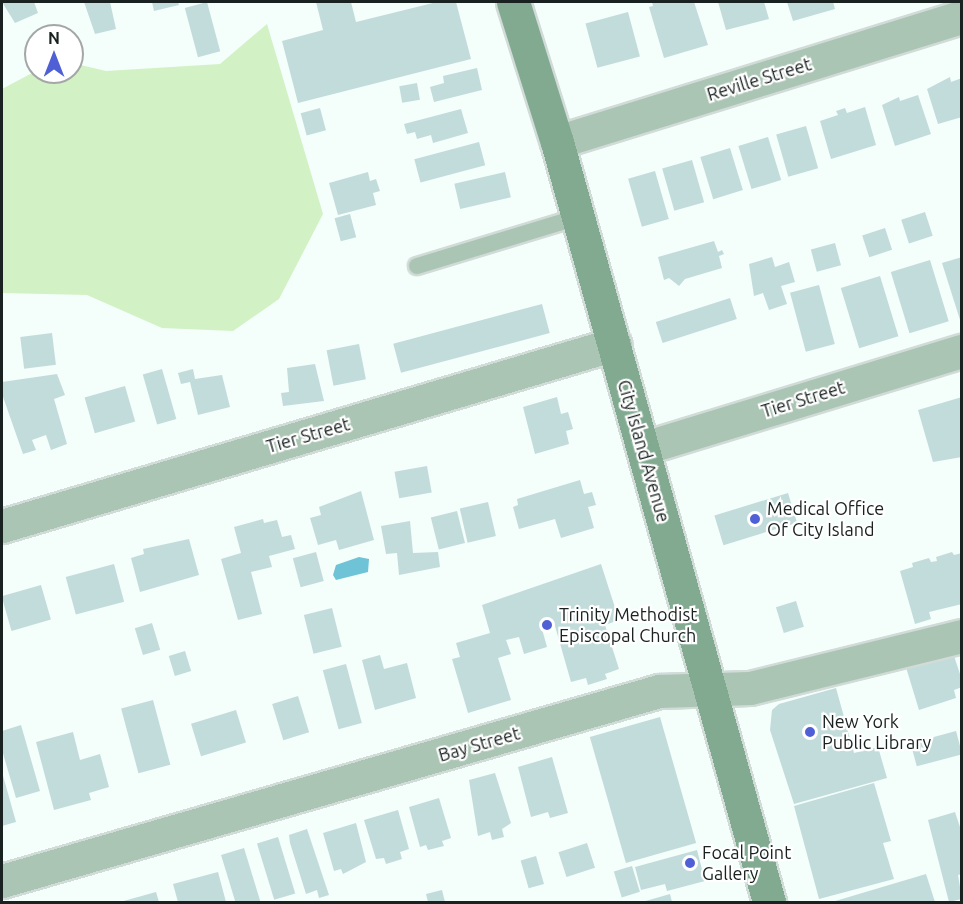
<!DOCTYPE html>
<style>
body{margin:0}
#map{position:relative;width:963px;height:904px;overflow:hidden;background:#f4fefb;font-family:Ubuntu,sans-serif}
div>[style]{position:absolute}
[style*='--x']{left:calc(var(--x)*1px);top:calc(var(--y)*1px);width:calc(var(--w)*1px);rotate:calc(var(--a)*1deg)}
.green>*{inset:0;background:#d2f2c5}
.water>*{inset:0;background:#6ec3d6}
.building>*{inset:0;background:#c2dcdb;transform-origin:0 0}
.roads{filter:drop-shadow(2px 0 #d1dbd8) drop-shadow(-2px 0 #d1dbd8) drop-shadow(0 2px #d1dbd8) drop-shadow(0 -2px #d1dbd8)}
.service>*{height:16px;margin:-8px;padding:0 8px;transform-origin:8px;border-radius:8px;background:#aac5b3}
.minor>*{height:33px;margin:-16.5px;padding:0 16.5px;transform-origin:16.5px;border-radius:16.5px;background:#aac5b3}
.secondary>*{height:33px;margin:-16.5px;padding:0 16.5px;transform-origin:16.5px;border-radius:16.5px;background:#81aa90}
.dots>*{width:16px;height:16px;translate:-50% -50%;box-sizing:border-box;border:3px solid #fff;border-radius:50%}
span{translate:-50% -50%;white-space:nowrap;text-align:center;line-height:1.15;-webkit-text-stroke:4.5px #fff;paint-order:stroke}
.street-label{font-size:18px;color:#192220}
.poi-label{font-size:18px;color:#192220}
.left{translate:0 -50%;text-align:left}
.frame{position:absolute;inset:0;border:3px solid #192220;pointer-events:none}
.north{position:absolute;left:24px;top:24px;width:60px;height:60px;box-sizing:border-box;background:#fff;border:2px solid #a3a7a6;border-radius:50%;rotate:0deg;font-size:16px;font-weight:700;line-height:24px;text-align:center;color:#192220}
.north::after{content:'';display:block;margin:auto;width:21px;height:27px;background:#4f60d6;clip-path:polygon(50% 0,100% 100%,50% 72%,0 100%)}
</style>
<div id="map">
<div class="green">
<div style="clip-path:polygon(267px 24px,323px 214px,279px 299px,233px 331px,162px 328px,87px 295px,2px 293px,2px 89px,36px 71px,72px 72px,72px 63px,106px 71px,220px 64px)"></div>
</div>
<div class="water">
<div style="clip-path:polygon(359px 557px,369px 559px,368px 572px,336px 580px,333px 575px,336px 565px)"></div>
</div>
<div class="building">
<div style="clip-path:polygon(2px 2px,34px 2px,38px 13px,15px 23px)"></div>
<div style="clip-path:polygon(84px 2px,110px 2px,116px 29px,95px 34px)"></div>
<div style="clip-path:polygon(152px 2px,178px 2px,179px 5px,154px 11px)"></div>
<div style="left:207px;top:2px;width:51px;height:23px;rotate:75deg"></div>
<div style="clip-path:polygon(316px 2px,351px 2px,356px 22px,437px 2px,456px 2px,471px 59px,298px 103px,282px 41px,323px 30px)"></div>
<div style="clip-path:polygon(652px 2px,694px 2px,708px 45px,664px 58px,649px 7px,653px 6px)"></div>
<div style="clip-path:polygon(718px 2px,764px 2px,769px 19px,726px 30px)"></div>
<div style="clip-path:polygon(787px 2px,833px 2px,835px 9px,793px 21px)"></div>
<div style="left:628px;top:12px;width:46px;height:44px;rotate:75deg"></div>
<div style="clip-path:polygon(477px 68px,482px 90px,434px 102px,430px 87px,444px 83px,443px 76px)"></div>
<div style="clip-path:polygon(950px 77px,951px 82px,962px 78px,962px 117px,938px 124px,927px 89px)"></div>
<div style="left:417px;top:83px;width:17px;height:18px;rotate:80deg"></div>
<div style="clip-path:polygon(918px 95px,931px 134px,895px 146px,882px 105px,899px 97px,900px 101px)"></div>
<div style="clip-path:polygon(865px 107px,876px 145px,831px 159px,820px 121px,838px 115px,836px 111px,845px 108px,847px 113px)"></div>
<div style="left:320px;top:108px;width:23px;height:20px;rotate:75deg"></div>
<div style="clip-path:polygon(461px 109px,468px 133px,433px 143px,431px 135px,417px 139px,415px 132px,407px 134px,404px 124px)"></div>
<div style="left:806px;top:126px;width:44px;height:31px;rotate:74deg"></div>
<div style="left:768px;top:137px;width:45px;height:31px;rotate:73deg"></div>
<div style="left:479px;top:142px;width:24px;height:67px;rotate:75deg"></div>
<div style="left:730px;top:148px;width:44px;height:31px;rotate:73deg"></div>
<div style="left:692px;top:160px;width:44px;height:31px;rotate:74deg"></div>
<div style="left:655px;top:171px;width:50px;height:28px;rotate:74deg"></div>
<div style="clip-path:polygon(368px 172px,370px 181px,376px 179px,380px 191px,373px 193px,376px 205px,338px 215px,329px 183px)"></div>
<div style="left:505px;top:172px;width:26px;height:52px;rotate:77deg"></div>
<div style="left:925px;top:212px;width:25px;height:25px;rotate:72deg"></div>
<div style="left:350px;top:214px;width:24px;height:16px;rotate:75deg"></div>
<div style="left:885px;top:228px;width:23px;height:24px;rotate:72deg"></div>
<div style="clip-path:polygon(714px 241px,718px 252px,722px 250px,724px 254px,719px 256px,722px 268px,685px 279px,679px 286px,669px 278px,664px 280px,658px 257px)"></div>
<div style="left:835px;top:243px;width:23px;height:25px;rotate:75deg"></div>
<div style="clip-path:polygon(772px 257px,775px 267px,789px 262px,795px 282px,781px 286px,787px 304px,769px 310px,763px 293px,754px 296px,749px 264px)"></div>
<div style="clip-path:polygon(962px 257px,962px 323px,961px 323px,942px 263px)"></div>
<div style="left:930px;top:260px;width:64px;height:41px;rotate:73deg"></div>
<div style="left:880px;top:276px;width:63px;height:41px;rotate:73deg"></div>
<div style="left:819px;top:285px;width:61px;height:30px;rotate:75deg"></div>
<div style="left:730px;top:298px;width:22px;height:78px;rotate:72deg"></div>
<div style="left:542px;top:304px;width:30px;height:154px;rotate:75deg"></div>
<div style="left:52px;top:333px;width:32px;height:32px;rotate:83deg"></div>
<div style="left:359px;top:344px;width:36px;height:33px;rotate:79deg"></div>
<div style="clip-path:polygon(315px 364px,324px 401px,283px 406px,281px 393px,289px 392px,287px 368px)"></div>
<div style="left:162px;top:369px;width:52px;height:20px;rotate:74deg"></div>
<div style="clip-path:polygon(193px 369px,195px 379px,222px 375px,230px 407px,198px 415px,190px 382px,181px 384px,178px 373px)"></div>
<div style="clip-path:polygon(57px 374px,65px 395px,54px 399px,67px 444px,51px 450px,46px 435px,32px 440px,36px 450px,23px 454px,2px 394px,2px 382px)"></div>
<div style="left:125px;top:386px;width:37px;height:42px;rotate:74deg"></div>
<div style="clip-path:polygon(557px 397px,561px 414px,568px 412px,573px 429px,566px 431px,569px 444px,535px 454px,523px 407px)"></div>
<div style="clip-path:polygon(962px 397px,962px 457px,933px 462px,918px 410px)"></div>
<div style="left:427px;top:466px;width:27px;height:33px;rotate:80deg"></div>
<div style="clip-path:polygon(580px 480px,584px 494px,592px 492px,596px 505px,588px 507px,594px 528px,561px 538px,555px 519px,519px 529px,513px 507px,518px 505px,517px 499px)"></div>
<div style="clip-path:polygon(361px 491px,374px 540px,339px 550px,336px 540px,318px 545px,310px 518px,321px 515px,319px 507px)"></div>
<div style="left:788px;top:493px;width:31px;height:77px;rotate:73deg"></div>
<div style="left:488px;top:502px;width:35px;height:29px;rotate:77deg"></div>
<div style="left:457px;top:511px;width:33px;height:27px;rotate:76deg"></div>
<div style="clip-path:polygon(263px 519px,264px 523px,277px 520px,282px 537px,291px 535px,295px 549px,269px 556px,272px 567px,251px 572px,262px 614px,238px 620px,221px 559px,241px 553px,234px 527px)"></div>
<div style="clip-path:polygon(410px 521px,413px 553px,438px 552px,440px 567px,399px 575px,397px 553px,386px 554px,381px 526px)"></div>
<div style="clip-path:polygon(189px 539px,199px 575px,140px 592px,131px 558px,144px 554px,143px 549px)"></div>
<div style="left:316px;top:552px;width:30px;height:24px;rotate:75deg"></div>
<div style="clip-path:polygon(952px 552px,954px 555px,962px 553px,962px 604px,929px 612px,931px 619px,915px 624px,900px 571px,913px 567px,912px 563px,929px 558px,931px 562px,937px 561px,936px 557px)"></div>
<div style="left:114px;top:564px;width:39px;height:50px;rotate:75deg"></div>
<div style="clip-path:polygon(601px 564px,619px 620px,605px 625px,619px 669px,605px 674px,607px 679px,588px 685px,586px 678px,571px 682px,555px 626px,542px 629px,547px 647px,524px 654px,519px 637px,506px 640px,511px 654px,498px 658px,511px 700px,468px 713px,452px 659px,460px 657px,456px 643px,490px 633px,482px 605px)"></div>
<div style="left:41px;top:585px;width:36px;height:41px;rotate:74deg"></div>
<div style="left:796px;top:601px;width:27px;height:21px;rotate:73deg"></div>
<div style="left:332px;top:608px;width:40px;height:29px;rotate:76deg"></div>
<div style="left:152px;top:623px;width:28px;height:18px;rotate:73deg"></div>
<div style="clip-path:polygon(952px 650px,962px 680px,962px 687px,954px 690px,956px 698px,919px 710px,905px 664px)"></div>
<div style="left:185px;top:651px;width:21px;height:17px;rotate:73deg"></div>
<div style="clip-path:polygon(380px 655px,384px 669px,407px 663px,416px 698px,375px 710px,362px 660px)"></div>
<div style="left:346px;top:664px;width:61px;height:24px;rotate:75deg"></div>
<div style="clip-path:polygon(836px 688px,854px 753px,878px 747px,887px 778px,794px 804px,770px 730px,772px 710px,779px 704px)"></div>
<div style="left:298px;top:696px;width:38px;height:27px;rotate:73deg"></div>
<div style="left:153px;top:700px;width:67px;height:33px;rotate:75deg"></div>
<div style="left:236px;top:710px;width:34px;height:47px;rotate:73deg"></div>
<div style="left:660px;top:717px;width:131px;height:73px;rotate:74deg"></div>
<div style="clip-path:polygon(21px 725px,40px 791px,16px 798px,2px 750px,2px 731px)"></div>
<div style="left:956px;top:731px;width:24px;height:47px;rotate:75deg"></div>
<div style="clip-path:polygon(73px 732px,80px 760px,100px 754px,109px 787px,89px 793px,91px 800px,54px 810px,36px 742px)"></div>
<div style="clip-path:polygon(552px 757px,568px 813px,550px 818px,548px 812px,531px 817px,518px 767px)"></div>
<div style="clip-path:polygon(2px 772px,16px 822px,2px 826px)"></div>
<div style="clip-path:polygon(495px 773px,511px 823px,502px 829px,504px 837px,492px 840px,490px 832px,478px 836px,469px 780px)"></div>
<div style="clip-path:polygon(874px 783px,891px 841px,883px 843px,894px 879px,819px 899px,794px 806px)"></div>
<div style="clip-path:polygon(439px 798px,451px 838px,442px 841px,444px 846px,428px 850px,426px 845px,420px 847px,409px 807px)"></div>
<div style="clip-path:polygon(398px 810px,409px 849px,400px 852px,402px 859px,386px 864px,384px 858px,376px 859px,364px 820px)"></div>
<div style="clip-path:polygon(955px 812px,962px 833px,962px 874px,958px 875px,962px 899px,949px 902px,928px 820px)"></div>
<div style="clip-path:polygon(356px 823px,366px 862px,343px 874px,341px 869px,334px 871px,323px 833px)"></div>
<div style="clip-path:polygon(307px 829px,329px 895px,319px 898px,317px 890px,306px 894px,290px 843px,289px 835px)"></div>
<div style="left:278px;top:837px;width:59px;height:22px;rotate:73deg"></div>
<div style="left:587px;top:843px;width:26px;height:30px;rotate:72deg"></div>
<div style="left:244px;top:848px;width:56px;height:24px;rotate:73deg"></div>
<div style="clip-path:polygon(697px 850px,705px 881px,667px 891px,665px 884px,641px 890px,635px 867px)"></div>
<div style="left:536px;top:856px;width:29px;height:16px;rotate:74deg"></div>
<div style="left:632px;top:866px;width:27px;height:19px;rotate:73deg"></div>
<div style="clip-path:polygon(218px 872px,226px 902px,178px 902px,173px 884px)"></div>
<div style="clip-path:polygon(926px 874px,935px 902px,832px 902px)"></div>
<div style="clip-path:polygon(442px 890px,445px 902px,428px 902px,426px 894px)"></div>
<div style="clip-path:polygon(156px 892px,159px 902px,120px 902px)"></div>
<div style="clip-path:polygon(670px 894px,672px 902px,642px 902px)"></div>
</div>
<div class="roads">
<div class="service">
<div style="--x:417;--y:266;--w:168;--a:-16.9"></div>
</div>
<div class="minor">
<div style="--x:557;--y:142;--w:424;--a:-17.2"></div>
<div style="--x:644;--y:448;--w:332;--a:-17"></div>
<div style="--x:2;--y:526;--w:639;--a:-16.54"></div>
<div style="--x:2;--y:881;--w:684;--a:-16.13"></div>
<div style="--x:659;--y:691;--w:91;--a:-1.9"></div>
<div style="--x:750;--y:688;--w:218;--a:-13.8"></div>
</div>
<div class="secondary">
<div style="--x:513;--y:2;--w:147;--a:72.6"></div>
<div style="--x:557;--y:142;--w:789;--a:74.41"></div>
</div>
</div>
<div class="dots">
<div style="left:755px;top:519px;background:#4f60d6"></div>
<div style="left:547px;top:625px;background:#4f60d6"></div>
<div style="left:810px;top:732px;background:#4f60d6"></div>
<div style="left:690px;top:863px;background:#4f60d6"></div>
</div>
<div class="street-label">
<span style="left:759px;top:79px;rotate:-17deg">Reville Street</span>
<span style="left:803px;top:399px;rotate:-17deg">Tier Street</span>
<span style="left:308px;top:435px;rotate:-16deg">Tier Street</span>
<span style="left:644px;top:451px;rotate:74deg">City Island Avenue</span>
<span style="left:479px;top:744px;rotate:-16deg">Bay Street</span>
</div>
<div class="poi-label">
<span class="left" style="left:767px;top:519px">Medical Office<br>Of City Island</span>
<span class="left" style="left:559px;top:625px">Trinity Methodist<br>Episcopal Church</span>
<span class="left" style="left:822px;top:732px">New York<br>Public Library</span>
<span class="left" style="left:702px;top:863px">Focal Point<br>Gallery</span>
</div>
<div class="frame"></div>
<div class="north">N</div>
</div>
